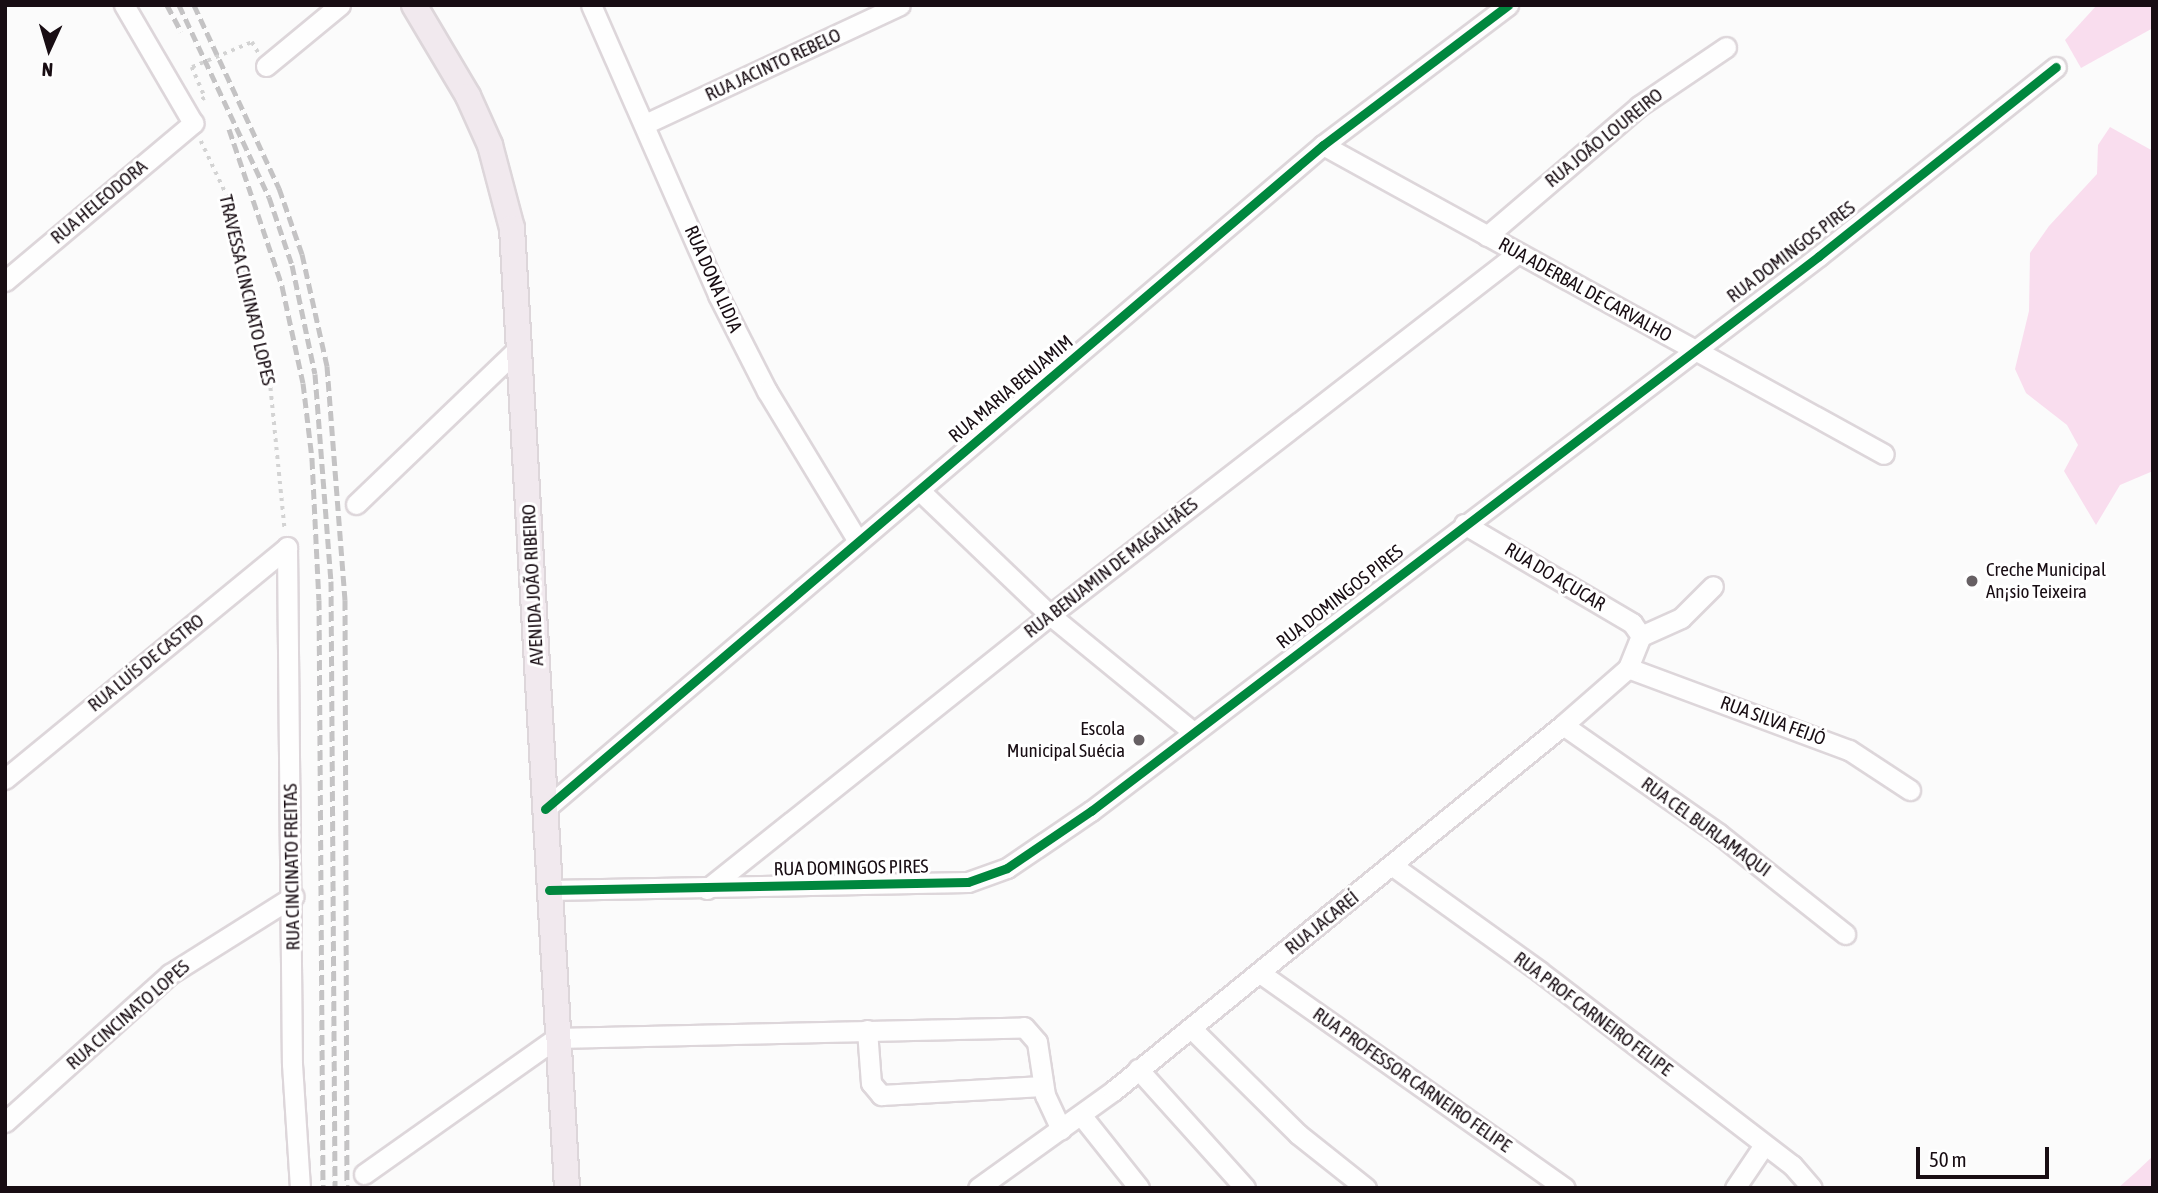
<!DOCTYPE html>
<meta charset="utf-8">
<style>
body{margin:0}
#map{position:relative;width:2158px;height:1193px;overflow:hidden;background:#fbfbfb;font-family:"Asap Condensed",sans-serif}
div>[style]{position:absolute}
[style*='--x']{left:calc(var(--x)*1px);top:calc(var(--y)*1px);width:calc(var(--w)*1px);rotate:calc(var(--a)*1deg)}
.green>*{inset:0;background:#f9ddee}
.path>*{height:3.5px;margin-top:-1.75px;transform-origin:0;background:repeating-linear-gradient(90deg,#d3d3d3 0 3.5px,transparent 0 8.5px)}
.roads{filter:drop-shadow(2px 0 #ddd6da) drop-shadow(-2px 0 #ddd6da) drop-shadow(0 2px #ddd6da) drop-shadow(0 -2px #ddd6da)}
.minor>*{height:19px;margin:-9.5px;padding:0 9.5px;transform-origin:9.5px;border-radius:9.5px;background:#fefefe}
.major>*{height:24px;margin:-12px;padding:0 12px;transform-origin:12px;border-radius:12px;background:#f1e9ee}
.rail>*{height:5px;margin-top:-2.5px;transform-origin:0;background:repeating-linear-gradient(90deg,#c4c3c4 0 10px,transparent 0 15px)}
.path-bridge>*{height:3.5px;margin-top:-1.75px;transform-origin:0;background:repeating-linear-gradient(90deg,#d3d3d3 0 3.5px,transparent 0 8.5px)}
.cycleway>*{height:9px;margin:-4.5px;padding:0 4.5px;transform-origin:4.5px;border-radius:4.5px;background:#00873e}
.dots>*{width:19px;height:19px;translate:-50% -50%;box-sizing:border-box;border:4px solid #fff;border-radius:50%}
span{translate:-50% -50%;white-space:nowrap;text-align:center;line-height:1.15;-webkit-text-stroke:6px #fff;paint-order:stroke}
.street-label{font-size:19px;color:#180d13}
.poi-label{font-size:19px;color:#180d13}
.left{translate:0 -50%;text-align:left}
.right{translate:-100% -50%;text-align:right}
.frame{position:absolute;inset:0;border:7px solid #180d13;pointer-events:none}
.north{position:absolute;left:14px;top:14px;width:70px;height:70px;-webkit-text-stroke:5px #fff;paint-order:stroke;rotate:184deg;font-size:19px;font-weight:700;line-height:28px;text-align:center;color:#180d13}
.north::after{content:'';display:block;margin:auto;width:24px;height:32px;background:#180d13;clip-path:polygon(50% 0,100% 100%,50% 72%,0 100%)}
.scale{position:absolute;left:1916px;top:1147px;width:133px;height:32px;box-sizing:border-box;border:4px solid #180d13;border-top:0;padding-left:9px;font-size:21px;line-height:24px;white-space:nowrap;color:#180d13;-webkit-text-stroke:5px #fff;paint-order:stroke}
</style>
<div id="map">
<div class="green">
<div style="clip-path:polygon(2097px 5px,2153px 5px,2153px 28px,2081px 68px,2065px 40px)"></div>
<div style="clip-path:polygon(2110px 127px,2153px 151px,2153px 471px,2120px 485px,2096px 525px,2064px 471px,2078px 445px,2067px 425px,2026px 393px,2015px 369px,2029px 311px,2030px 253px,2049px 226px,2097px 174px,2098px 145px)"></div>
<div style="clip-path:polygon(2153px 1156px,2153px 1188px,2118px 1188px,2135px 1173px)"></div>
</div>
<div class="path">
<div style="--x:252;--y:42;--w:12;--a:59"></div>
<div style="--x:192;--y:67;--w:34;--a:67"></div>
<div style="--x:205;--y:98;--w:6;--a:149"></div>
<div style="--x:201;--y:141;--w:61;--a:64.7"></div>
<div style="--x:227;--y:196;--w:180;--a:76.5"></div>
<div style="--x:269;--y:371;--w:161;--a:84.3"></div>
</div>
<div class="roads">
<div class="minor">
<div style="--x:591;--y:5;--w:317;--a:66.3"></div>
<div style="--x:718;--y:295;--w:108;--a:63"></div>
<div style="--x:767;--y:391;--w:175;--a:58.8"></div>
<div style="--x:266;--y:66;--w:96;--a:-39.5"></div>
<div style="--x:645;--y:124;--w:281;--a:-25"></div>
<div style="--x:1323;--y:145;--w:640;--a:28.85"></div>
<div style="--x:1487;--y:236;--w:200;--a:-40.5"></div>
<div style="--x:1639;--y:106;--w:105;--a:-34.1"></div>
<div style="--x:5;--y:281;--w:246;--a:-40"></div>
<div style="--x:193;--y:123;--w:137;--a:-120.3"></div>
<div style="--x:919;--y:490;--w:181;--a:43.7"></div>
<div style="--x:1050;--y:615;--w:185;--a:39.3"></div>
<div style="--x:356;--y:504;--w:227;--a:-43.8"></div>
<div style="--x:1464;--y:524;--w:195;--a:30.5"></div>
<div style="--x:1632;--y:623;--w:16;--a:55"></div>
<div style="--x:287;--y:547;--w:517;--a:89.45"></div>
<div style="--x:292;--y:1064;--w:124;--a:86.3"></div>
<div style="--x:1641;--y:636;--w:44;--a:-24.2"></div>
<div style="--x:1681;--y:618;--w:45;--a:-45"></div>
<div style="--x:1628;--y:668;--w:236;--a:20.4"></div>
<div style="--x:1849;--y:750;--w:73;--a:33.3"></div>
<div style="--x:1563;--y:725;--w:190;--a:34.9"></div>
<div style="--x:1719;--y:834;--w:161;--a:38.4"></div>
<div style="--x:5;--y:779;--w:365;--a:-39.4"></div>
<div style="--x:545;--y:809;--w:1023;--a:-40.48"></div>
<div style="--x:1323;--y:145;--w:232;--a:-37.1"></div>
<div style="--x:1393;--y:866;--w:180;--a:35.7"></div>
<div style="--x:1539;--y:971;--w:319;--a:37.5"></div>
<div style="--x:1792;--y:1165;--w:30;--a:49"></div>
<div style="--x:707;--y:889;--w:439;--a:-38.6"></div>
<div style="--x:1050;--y:615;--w:592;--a:-37.72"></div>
<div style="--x:549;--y:890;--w:419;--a:-1.1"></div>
<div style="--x:968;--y:882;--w:41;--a:-19.7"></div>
<div style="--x:1007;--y:868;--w:102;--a:-34.2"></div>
<div style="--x:1091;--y:811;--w:915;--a:-37.32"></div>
<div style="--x:1819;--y:256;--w:303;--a:-38.6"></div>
<div style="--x:1260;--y:973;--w:373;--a:35.2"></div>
<div style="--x:1191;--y:1028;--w:151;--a:44.7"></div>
<div style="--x:1298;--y:1134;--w:87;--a:38.5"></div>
<div style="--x:867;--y:1030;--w:53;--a:85.7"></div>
<div style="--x:871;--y:1083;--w:16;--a:50"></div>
<div style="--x:881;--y:1095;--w:162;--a:-3.2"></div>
<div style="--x:1138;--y:1069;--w:160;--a:48"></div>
<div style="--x:1081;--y:1115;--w:93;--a:51.5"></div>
<div style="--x:5;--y:1122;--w:222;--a:-41.9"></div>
<div style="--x:170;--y:974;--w:146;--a:-32.2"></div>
<div style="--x:364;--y:1174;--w:235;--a:-35.3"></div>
<div style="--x:556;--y:1038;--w:468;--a:-1.3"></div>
<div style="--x:1024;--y:1027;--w:20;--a:49"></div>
<div style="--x:1037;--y:1042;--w:54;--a:81.4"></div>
<div style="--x:1045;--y:1095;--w:38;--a:65"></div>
<div style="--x:978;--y:1188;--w:166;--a:-35.7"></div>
<div style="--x:1113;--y:1091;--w:580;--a:-39.12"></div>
<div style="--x:1563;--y:725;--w:86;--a:-41.2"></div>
<div style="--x:1628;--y:668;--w:35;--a:-68"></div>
<div style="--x:1735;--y:1188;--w:52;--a:-56"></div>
</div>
<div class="major">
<div style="--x:414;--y:5;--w:106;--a:59.3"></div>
<div style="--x:468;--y:96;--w:54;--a:65.8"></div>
<div style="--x:490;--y:145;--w:86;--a:75.2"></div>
<div style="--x:512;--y:228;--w:962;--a:86.72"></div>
</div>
</div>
<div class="rail">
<div style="--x:167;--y:5;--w:30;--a:62"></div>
<div style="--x:179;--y:5;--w:212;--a:64.9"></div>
<div style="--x:269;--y:197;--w:72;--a:71.3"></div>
<div style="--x:292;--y:265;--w:111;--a:78.1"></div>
<div style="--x:315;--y:374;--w:208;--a:85.6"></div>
<div style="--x:331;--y:581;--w:607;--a:89.62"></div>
<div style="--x:194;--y:5;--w:202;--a:65.1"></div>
<div style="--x:279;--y:188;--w:70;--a:70.8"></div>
<div style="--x:302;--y:254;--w:115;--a:77.4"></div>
<div style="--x:327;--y:366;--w:235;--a:85.6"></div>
<div style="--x:345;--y:600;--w:588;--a:89.81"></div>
<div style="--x:229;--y:129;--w:166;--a:71.3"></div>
<div style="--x:282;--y:286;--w:99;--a:77.8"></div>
<div style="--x:303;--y:383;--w:77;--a:83.2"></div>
<div style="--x:312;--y:459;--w:141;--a:87.2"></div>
<div style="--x:319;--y:600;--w:588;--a:89.61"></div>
</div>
<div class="path-bridge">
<div style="--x:192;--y:67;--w:65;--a:-22.6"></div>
</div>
<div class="cycleway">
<div style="--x:545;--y:809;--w:1023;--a:-40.48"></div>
<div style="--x:1323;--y:145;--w:232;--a:-37.1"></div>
<div style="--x:549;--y:890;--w:419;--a:-1.1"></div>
<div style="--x:968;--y:882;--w:41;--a:-19.7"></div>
<div style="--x:1007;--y:868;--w:102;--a:-34.2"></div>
<div style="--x:1091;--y:811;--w:915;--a:-37.32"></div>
<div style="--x:1819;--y:256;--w:303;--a:-38.6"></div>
</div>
<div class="dots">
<div style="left:1972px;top:581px;background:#676064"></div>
<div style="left:1139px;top:740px;background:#676064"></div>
</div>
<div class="street-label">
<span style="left:773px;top:65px;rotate:-25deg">RUA JACINTO REBELO</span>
<span style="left:1604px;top:138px;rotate:-39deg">RUA JOÃO LOUREIRO</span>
<span style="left:99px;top:202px;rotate:-40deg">RUA HELEODORA</span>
<span style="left:1791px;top:252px;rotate:-37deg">RUA DOMINGOS PIRES</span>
<span style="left:713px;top:279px;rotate:66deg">RUA DONA LIDIA</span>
<span style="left:247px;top:290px;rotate:77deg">TRAVESSA CINCINATO LOPES</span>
<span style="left:1585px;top:290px;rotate:29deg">RUA ADERBAL DE CARVALHO</span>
<span style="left:1011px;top:389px;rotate:-40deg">RUA MARIA BENJAMIM</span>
<span style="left:1111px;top:568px;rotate:-38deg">RUA BENJAMIN DE MAGALHÃES</span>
<span style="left:1555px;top:577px;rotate:31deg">RUA DO AÇUCAR</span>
<span style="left:533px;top:585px;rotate:-93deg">AVENIDA JOÃO RIBEIRO</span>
<span style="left:1340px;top:597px;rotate:-38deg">RUA DOMINGOS PIRES</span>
<span style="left:146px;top:663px;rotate:-39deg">RUA LUÍS DE CASTRO</span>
<span style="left:1773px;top:721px;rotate:20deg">RUA SILVA FEIJÓ</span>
<span style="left:1706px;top:827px;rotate:36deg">RUA CEL BURLAMAQUI</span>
<span style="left:292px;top:867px;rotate:-91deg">RUA CINCINATO FREITAS</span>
<span style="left:851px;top:868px;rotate:-1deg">RUA DOMINGOS PIRES</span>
<span style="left:1322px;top:923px;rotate:-39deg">RUA JACAREÍ</span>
<span style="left:1593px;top:1014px;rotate:37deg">RUA PROF CARNEIRO FELIPE</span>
<span style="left:128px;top:1015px;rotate:-41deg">RUA CINCINATO LOPES</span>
<span style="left:1412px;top:1080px;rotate:35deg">RUA PROFESSOR CARNEIRO FELIPE</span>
</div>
<div class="poi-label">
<span class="left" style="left:1986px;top:581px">Creche Municipal<br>An¡sio Teixeira</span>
<span class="right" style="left:1125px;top:740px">Escola<br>Municipal Suécia</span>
</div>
<div class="frame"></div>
<div class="north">N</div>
<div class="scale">50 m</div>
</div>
